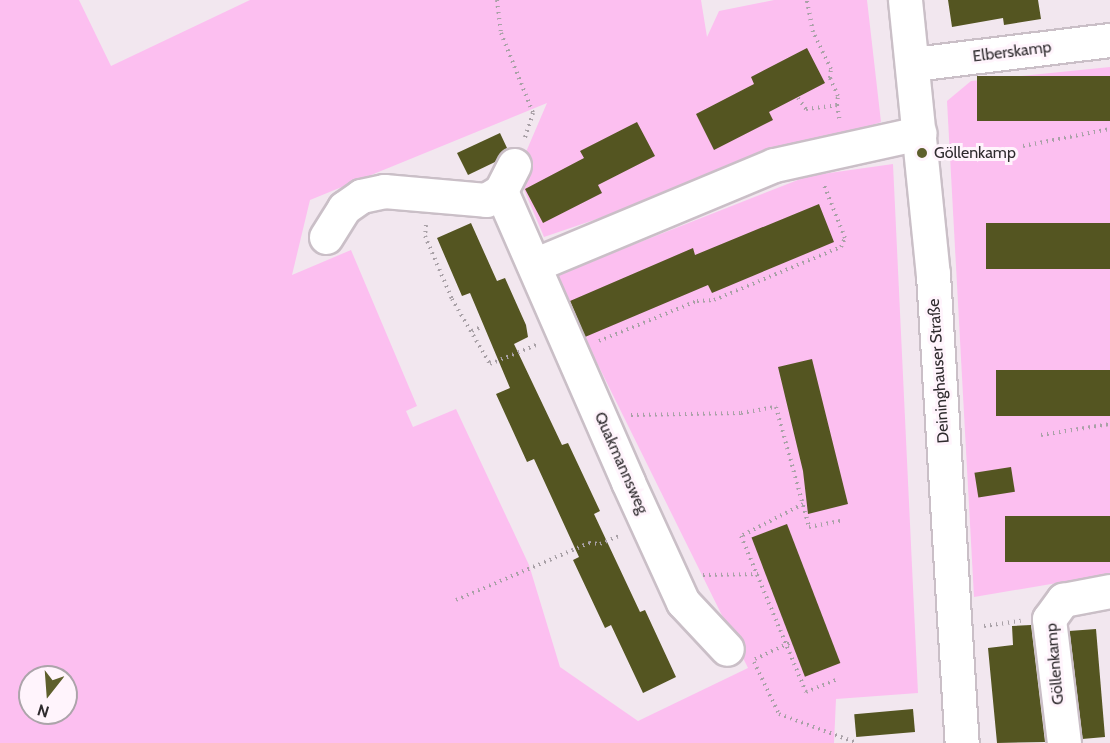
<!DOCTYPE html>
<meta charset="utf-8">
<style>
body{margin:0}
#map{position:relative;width:1110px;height:743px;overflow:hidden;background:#f2e7ef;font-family:Cabin,sans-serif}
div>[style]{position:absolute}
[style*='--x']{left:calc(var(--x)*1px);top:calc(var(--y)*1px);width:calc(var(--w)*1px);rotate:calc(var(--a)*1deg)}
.green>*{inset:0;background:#fcbff0}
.building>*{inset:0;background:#545521;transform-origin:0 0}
.path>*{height:4px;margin-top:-2px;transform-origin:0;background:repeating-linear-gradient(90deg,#a9a1a7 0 1.5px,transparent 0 6px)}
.roads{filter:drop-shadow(2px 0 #cabfc7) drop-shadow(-2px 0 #cabfc7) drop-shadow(0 2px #cabfc7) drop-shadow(0 -2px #cabfc7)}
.minor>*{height:33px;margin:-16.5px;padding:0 16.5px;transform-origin:16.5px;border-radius:16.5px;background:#fff}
.dots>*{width:16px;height:16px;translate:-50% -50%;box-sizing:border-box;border:3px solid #fff4fc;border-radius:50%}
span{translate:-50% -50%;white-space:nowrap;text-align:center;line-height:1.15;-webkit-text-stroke:6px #fff4fc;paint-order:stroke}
.street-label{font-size:16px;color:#2f2b2e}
.poi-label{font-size:16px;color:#2f2b2e}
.left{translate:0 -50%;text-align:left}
.north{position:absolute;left:18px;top:665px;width:60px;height:60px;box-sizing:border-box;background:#fff4fc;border:2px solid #aca4aa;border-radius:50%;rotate:197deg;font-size:16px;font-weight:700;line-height:24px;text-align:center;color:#2f2b2e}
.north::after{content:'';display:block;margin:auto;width:21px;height:27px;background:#5e5f2c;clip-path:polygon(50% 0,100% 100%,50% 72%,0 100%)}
</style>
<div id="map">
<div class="green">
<div style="clip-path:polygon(evenodd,0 0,79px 0,111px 66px,250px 0,701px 0,707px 37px,719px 11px,774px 0,867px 0,881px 122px,544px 237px,517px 173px,547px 103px,310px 200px,292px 275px,351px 250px,417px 406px,406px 411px,413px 427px,456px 409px,529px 565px,560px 667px,638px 721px,748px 668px,554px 276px,808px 176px,893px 164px,918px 693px,836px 699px,834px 743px,0 743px,0 0,30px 677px,66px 677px,66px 713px,30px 713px,30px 677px)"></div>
<div style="clip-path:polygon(1110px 67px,1110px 574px,974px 597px,947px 101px,971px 81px)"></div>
</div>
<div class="building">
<div style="clip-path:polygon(948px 0,1038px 0,1041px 19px,1004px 25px,1003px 18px,952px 27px)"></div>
<div style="clip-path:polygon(807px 48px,825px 83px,769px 112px,773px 120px,714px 150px,696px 114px,754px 84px,751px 77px)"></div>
<div style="left:1110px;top:76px;width:45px;height:133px;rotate:90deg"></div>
<div style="clip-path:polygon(637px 122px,655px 156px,598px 185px,602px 193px,543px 223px,525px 189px,584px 158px,580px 151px)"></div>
<div style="clip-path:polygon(500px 133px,507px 148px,495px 162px,468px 175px,457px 153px)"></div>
<div style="clip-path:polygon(819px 204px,834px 242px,712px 293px,708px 285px,585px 337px,570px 301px,693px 248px,695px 255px)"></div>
<div style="clip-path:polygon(471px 223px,497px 281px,505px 278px,526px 325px,528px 337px,514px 344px,562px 445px,568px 443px,600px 511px,594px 514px,640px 612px,645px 610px,676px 677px,643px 693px,611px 625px,605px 628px,573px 560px,579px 557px,534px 459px,527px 462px,496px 394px,510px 388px,470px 293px,462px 296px,437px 238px)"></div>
<div style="left:1110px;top:223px;width:46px;height:124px;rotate:90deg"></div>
<div style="clip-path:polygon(812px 359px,848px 504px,808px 514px,803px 471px,778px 367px)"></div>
<div style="left:1110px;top:370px;width:46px;height:114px;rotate:90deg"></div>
<div style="left:1011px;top:467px;width:25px;height:37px;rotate:81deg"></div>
<div style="left:1110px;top:516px;width:46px;height:105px;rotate:90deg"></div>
<div style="left:787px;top:524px;width:149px;height:38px;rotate:69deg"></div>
<div style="clip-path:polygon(1031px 625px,1045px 742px,997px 743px,988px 648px,1013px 645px,1012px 626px)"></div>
<div style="clip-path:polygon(1096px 629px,1105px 737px,1082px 739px,1069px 631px)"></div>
<div style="left:913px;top:709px;width:23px;height:59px;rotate:85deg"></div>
</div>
<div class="path">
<div style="--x:497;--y:0;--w:33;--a:83"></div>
<div style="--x:501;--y:33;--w:86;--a:68.2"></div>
<div style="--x:533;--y:113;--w:26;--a:108"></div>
<div style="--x:798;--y:98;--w:14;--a:54"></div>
<div style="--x:806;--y:109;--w:31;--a:-7"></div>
<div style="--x:837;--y:105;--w:9;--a:-84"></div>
<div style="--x:838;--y:96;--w:20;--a:-114"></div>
<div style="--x:830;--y:78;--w:9;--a:-84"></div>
<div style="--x:831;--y:69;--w:41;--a:-115.9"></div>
<div style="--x:813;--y:32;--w:33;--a:-101"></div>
<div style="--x:837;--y:105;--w:17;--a:80"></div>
<div style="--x:1023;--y:146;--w:89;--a:-11.1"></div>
<div style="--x:426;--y:225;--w:11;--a:95"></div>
<div style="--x:425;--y:236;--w:69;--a:66.8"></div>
<div style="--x:452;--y:299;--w:75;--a:59.7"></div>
<div style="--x:490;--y:364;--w:50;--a:-22.4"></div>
<div style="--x:472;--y:331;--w:10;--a:-24"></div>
<div style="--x:599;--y:341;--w:106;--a:-22.2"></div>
<div style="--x:697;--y:301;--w:17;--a:-3"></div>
<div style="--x:714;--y:300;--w:138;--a:-22.7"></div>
<div style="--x:841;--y:247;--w:10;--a:-66"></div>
<div style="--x:845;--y:238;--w:57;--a:-111.6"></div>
<div style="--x:631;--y:415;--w:110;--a:-1"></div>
<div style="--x:741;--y:413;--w:36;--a:-10"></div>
<div style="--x:776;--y:407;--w:124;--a:74.6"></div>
<div style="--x:809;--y:527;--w:32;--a:-11"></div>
<div style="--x:1041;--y:435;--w:70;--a:-9.1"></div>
<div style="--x:803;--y:504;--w:70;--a:152.7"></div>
<div style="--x:741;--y:536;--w:169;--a:67.4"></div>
<div style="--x:806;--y:692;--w:32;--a:-22"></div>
<div style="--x:703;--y:575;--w:59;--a:-1"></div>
<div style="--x:456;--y:600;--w:145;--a:-23.2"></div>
<div style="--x:589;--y:543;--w:11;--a:5"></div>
<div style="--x:600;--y:544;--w:23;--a:-23"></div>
<div style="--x:984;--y:626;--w:37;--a:-8"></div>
<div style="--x:755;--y:659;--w:38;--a:-25"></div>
<div style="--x:754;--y:662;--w:58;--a:64.3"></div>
<div style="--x:779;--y:714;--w:83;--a:20.4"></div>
</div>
<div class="roads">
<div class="minor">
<div style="--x:905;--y:0;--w:275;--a:84.2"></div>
<div style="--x:933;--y:274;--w:470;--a:86.5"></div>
<div style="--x:914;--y:64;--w:197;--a:-7"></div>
<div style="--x:514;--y:165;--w:29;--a:117"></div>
<div style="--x:501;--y:191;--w:318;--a:66.4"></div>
<div style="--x:628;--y:482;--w:132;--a:65.4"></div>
<div style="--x:683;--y:602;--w:64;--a:46.9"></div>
<div style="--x:326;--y:237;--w:34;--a:-58"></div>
<div style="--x:344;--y:208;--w:21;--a:-35"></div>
<div style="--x:361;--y:196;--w:24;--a:-12"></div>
<div style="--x:384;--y:191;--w:102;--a:5"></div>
<div style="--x:486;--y:200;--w:17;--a:-31"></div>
<div style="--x:534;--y:265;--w:260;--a:-22.6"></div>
<div style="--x:774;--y:165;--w:149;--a:-12.4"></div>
<div style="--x:1064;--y:743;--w:125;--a:-96.9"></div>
<div style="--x:1049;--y:619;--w:24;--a:-54"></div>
<div style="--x:1063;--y:600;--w:48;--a:-10.8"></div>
</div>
</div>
<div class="dots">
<div style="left:922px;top:153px;background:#5e5f2c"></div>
</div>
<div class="street-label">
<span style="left:1012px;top:52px;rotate:-7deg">Elberskamp</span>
<span style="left:939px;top:371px;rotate:-94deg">Deininghauser Straße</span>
<span style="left:621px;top:463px;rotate:66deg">Quakmannsweg</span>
<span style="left:1055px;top:664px;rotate:-95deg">Göllenkamp</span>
</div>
<div class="poi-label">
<span class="left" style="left:934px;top:153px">Göllenkamp</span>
</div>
<div class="north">N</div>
</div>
